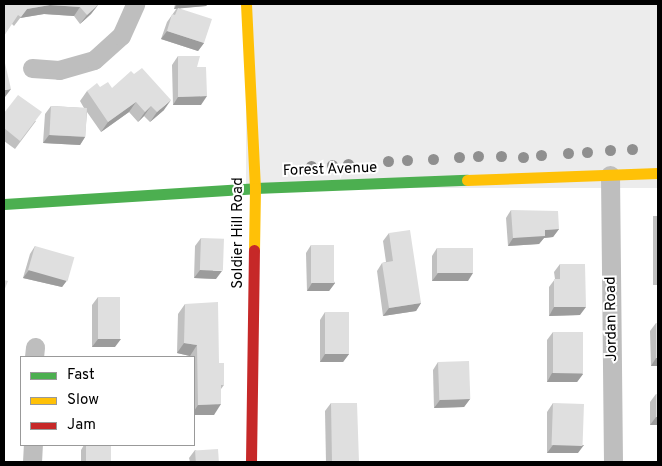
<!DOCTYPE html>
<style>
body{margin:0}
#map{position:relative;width:662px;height:466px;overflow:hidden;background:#fff;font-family:Overpass,sans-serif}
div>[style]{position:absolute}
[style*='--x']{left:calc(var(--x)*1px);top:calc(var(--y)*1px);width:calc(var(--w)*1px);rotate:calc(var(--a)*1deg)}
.green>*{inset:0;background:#ececec;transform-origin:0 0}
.street>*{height:19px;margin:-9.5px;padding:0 9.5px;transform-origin:9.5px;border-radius:9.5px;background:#bebebe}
.fast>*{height:11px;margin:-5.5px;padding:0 5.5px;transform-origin:5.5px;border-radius:5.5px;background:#4caf50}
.slow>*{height:11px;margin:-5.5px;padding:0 5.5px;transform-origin:5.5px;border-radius:5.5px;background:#ffc107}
.jam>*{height:11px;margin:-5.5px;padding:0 5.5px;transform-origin:5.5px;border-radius:5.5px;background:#c62828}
.trees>*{width:11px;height:11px;margin:-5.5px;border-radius:50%;background:#8f8f8f}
.wall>*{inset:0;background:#c0c0c0;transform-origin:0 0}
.shaded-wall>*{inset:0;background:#9c9c9c}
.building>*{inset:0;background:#dfdfdf;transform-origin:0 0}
span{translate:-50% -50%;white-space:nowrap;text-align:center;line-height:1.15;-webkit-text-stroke:4px #fff;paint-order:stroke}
.street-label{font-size:15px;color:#000}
.frame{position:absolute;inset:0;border:5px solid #000;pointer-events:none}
.legend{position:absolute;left:20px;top:356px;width:175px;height:90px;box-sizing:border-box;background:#fff;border:1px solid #999;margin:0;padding:6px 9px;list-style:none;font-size:15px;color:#000}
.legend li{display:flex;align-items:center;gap:10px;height:25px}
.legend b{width:25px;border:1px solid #999}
</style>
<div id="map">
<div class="green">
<div style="left:246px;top:4px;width:412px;height:184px"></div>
</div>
<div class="street">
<div style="--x:32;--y:68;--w:27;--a:4"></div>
<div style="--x:59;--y:70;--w:36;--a:-16"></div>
<div style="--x:94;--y:60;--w:36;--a:-42"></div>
<div style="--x:121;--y:36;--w:35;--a:-66"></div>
<div style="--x:610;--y:175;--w:287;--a:89.4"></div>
<div style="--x:34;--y:357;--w:10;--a:-84"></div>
<div style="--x:32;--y:462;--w:17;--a:-87"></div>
</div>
<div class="fast">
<div style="--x:4;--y:204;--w:252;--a:-3.6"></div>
<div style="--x:255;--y:188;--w:212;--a:-2.2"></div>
</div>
<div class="slow">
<div style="--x:246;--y:4;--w:184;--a:87.2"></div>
<div style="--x:255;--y:188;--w:62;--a:90.9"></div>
<div style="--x:467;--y:180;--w:191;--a:-2.1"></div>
</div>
<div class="jam">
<div style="--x:251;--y:462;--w:212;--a:-89.2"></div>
</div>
<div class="trees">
<div style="left:632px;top:149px"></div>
<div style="left:610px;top:150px"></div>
<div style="left:587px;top:152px"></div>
<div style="left:568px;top:153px"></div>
<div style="left:541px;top:155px"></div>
<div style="left:478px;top:156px"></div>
<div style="left:501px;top:156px"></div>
<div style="left:459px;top:157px"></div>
<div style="left:523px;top:157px"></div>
<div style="left:433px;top:159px"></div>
<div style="left:407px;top:160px"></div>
<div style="left:388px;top:161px"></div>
<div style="left:348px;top:164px"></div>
<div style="left:332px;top:165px"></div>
<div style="left:311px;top:166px"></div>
</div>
<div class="wall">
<div style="clip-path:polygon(4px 4px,98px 5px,91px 14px,80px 24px,74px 16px,44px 14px,20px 18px,14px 26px,12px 24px)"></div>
<div style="clip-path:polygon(175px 4px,208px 4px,206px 6px,180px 8px,204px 43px,198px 51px,161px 39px,167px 22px,177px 8px,174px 9px)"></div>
<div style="clip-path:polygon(178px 56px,197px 67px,201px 105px,173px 105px,172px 65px)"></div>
<div style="clip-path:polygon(100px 87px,112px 88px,164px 110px,150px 122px,144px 116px,138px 122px,129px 112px,101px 132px,87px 112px,85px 137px,80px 145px,43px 143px,45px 114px,51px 106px,84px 108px,80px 101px,87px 91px)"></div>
<div style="clip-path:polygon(4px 113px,36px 121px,15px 149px,4px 141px)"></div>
<div style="clip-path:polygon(511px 210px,559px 229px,553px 237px,544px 238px,539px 244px,508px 246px,506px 218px)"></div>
<div style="left:658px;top:216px;width:69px;height:5px;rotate:90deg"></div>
<div style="clip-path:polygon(389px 233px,421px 303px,416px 311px,383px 316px,377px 271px,382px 263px,386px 262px,383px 241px)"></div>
<div style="clip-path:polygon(201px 238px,216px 279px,194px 278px,195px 246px)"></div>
<div style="clip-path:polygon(311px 245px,335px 283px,329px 291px,307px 291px,306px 253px)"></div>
<div style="clip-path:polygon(35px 246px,68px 279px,62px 287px,23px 278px,30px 254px)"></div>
<div style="clip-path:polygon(437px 248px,468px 281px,432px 281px,432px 256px)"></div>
<div style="clip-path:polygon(560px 264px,580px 315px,549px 316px,549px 287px,555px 279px,554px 272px)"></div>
<div style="clip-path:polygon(98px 297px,115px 347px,92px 347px,92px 305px)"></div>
<div style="clip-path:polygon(185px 304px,224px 385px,221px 389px,214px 415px,194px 415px,194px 357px,190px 357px,190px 356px,177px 353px,178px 314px)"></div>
<div style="clip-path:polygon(325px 312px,349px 354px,343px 362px,320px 362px,320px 320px)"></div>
<div style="clip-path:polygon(656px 323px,658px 366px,651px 366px,650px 331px)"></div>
<div style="clip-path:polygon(553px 332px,583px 374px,577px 382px,547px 382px,547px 340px)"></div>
<div style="clip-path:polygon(438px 362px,470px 399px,464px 407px,434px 408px,433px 370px)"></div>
<div style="clip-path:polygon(658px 392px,658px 431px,658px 425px,650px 425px,650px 402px,656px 394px,657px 394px)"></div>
<div style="clip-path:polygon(331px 403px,359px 462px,326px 462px,325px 411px)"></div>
<div style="clip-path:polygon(553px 403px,578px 453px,547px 453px,547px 412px)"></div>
<div style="clip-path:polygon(84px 445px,111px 445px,111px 462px,81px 462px,81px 450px)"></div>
<div style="clip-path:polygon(195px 450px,219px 462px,190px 462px,189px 458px)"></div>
</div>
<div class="shaded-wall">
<div style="clip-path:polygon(177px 4px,208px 4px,206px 6px,174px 9px)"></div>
<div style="clip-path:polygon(50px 5px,80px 7px,74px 16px,44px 14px,20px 18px,14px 26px,27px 9px)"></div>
<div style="clip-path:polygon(98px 5px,91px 14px,80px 24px,87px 15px)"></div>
<div style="clip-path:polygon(167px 31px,204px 43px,198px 51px,161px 39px)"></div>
<div style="clip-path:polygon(11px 89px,5px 97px,4px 97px,4px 90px)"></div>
<div style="clip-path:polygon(207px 96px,201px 105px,173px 105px,178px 97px)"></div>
<div style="clip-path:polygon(171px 100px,164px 110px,150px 122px,157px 112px)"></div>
<div style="clip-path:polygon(136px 102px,129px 112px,101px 132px,108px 122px)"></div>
<div style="clip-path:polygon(151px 106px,144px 116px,138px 122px,145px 112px)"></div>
<div style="clip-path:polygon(49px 135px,85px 137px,80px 145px,43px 143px)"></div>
<div style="clip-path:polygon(559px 229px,553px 237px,544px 238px,539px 244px,508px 246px,513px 238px,545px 230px)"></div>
<div style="clip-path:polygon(29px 270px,68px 279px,62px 287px,23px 278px)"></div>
<div style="clip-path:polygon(200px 270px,222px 271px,216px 279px,194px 278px)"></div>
<div style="clip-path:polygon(438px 273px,473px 273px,468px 281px,432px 281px)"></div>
<div style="clip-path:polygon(312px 283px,335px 283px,329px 291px,307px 291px)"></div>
<div style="clip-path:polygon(421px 303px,416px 311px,383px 316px,389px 308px)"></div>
<div style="clip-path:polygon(554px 307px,586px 307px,580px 315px,549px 316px)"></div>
<div style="clip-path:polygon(98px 339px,121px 339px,115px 347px,92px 347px)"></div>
<div style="clip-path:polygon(184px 343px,197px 345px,190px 356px,177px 353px)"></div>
<div style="clip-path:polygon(325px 354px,349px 354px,343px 362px,320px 362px)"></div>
<div style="clip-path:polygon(656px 358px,658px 358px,658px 366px,651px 366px)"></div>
<div style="clip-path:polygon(552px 373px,583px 374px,577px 382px,547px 382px)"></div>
<div style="clip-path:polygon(470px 399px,464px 407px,434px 408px,440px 400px)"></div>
<div style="clip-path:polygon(221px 404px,214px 415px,194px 415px,194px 411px,198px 405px)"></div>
<div style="clip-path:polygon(656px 417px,658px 417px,658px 425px,650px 425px)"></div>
<div style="clip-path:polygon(553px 445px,584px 445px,578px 453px,547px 453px)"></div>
</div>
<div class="building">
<div style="clip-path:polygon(4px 4px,97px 4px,98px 5px,87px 15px,80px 7px,50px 5px,27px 9px,21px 17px,18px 15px,4px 36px)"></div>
<div style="clip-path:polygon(178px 8px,212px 19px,204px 43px,167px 31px,172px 14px,175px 15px)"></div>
<div style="clip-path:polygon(178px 56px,200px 56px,197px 67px,206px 67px,207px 96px,178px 97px)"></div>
<div style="clip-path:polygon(4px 59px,11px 89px,4px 90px)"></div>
<div style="clip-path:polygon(142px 68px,171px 100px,157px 112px,151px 106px,145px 112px,136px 102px,108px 122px,87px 91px,97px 83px,100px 87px,108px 82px,112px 88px,131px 71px,134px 74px)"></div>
<div style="clip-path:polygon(18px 95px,42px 112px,20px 141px,4px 128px,4px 113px)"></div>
<div style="left:51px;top:106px;width:36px;height:29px;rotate:3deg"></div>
<div style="clip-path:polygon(511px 210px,558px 211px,559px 229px,545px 230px,545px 236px,513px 238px)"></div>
<div style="clip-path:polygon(410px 230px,421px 303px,389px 308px,382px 263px,393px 261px,389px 233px)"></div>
<div style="left:201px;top:238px;width:23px;height:32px;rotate:2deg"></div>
<div style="left:311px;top:245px;width:23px;height:38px"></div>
<div style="left:35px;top:246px;width:41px;height:25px;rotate:16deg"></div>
<div style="left:437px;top:248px;width:36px;height:25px"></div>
<div style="clip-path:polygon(560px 264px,585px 264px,586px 307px,554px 307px,554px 279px,560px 279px)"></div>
<div style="clip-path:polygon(4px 280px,8px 281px,4px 291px)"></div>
<div style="left:98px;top:297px;width:22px;height:42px"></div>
<div style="clip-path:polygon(218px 302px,219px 363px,224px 363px,224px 385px,221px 385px,221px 404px,198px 405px,197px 345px,184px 343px,185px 304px)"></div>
<div style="left:325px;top:312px;width:24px;height:42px"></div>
<div style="left:656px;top:323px;width:2px;height:35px"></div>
<div style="left:553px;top:332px;width:30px;height:41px"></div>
<div style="left:469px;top:361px;width:38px;height:31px;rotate:88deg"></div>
<div style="left:656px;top:394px;width:2px;height:23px"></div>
<div style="clip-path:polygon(331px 403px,357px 403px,359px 462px,321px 462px,332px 462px)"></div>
<div style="left:553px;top:403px;width:31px;height:42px;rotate:2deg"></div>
<div style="left:86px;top:445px;width:25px;height:17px"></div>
<div style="left:218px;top:449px;width:13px;height:23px;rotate:86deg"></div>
</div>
<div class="street-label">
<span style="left:330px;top:170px;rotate:-2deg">Forest Avenue</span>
<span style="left:239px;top:233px;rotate:-90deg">Soldier Hill Road</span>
<span style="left:612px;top:319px;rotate:-91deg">Jordan Road</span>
</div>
<div class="frame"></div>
<ul class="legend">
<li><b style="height:6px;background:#4caf50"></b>Fast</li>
<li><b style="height:6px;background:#ffc107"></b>Slow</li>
<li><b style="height:6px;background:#c62828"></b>Jam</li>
</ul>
</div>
